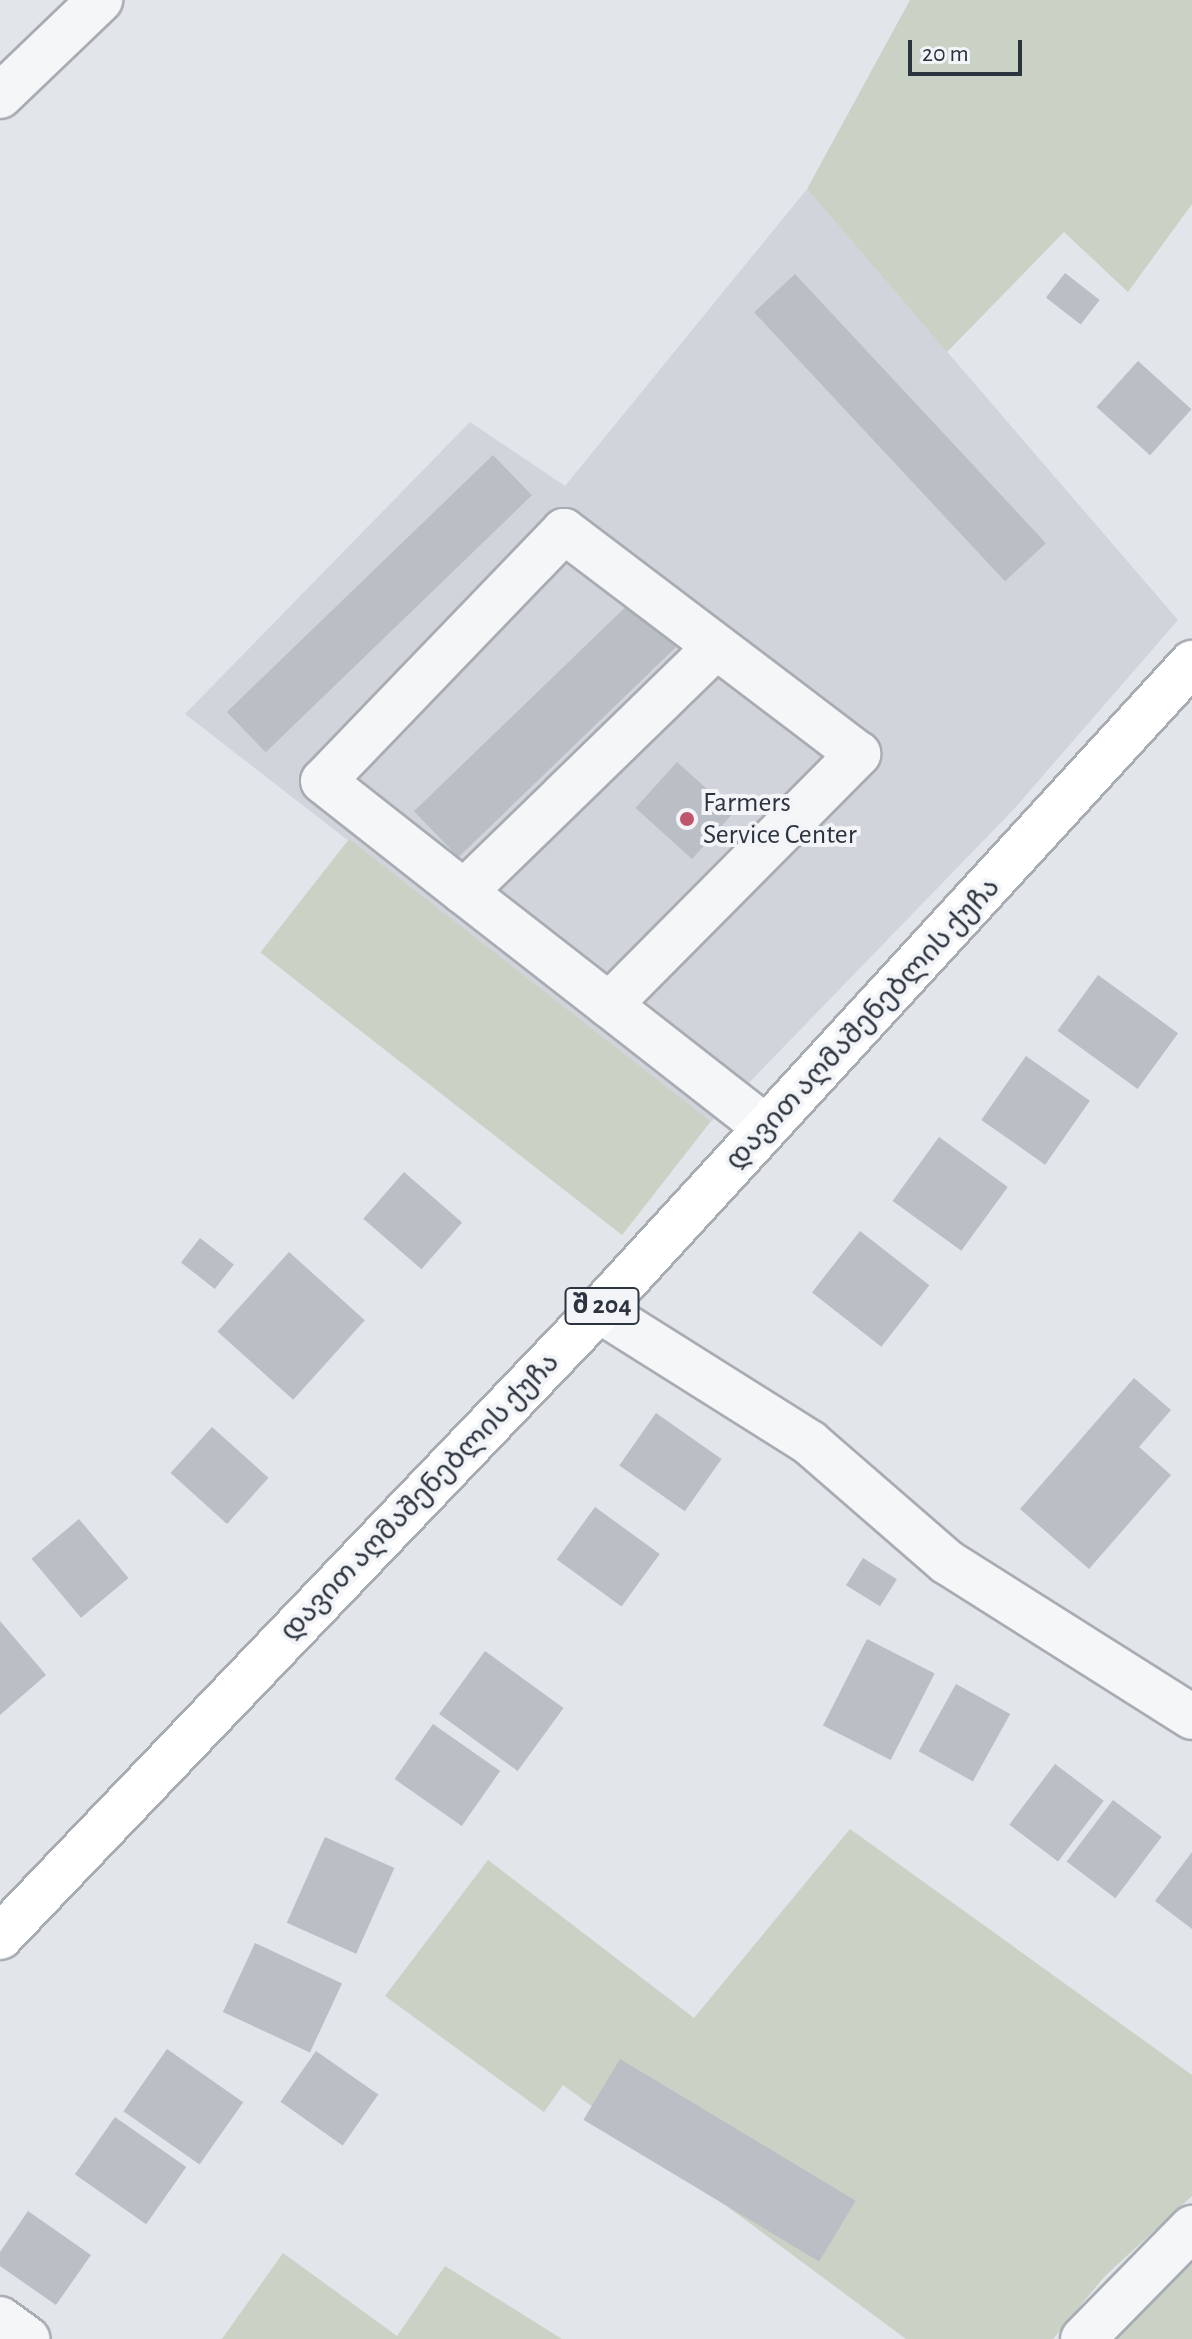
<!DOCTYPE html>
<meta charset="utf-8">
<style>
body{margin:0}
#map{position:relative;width:1192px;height:2339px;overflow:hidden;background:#e2e5e9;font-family:"Alegreya Sans","Noto Sans Georgian",sans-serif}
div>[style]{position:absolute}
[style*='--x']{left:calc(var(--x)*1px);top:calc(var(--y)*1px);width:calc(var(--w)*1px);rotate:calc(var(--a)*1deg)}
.built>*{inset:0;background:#d1d5db}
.green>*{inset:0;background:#c9d2c4;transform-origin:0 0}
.building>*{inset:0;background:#babfc5;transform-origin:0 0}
.roads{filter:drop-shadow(2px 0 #a8acb3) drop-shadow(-2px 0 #a8acb3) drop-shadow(0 2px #a8acb3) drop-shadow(0 -2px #a8acb3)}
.minor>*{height:44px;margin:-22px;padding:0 22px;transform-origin:22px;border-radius:22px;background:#f5f6f8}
.major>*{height:44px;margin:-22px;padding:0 22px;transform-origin:22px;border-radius:22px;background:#fff}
.dots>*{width:22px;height:22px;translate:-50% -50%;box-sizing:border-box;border:4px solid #f2f4f7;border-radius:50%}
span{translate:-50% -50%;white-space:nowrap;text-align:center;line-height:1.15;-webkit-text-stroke:8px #f2f4f7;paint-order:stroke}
.shield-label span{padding:2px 6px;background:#f2f4f7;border:2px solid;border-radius:6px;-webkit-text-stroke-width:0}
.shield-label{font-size:26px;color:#2c343f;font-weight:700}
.poi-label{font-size:28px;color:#2c343f}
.left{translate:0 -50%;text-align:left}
.street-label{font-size:28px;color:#2c343f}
.scale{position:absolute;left:908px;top:40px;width:114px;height:36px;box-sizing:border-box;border:4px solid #2c343f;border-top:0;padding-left:10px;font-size:24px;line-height:28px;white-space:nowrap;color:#2c343f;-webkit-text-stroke:6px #f2f4f7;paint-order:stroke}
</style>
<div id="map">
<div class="built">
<div style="clip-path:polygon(807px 189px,1178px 620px,1014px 809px,711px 1122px,185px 714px,470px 422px,565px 486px)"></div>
</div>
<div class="green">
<div style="clip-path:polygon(910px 0,1192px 0,1192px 204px,1128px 292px,1064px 232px,947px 352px,807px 189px)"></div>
<div style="left:349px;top:839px;width:459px;height:144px;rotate:38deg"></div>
<div style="clip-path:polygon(850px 1829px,1192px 2075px,1192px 2196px,1104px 2277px,1053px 2339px,906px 2339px,563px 2085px,544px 2112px,385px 1996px,488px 1860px,694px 2018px)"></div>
<div style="clip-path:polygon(283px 2253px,397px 2336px,445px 2266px,562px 2339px,222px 2339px)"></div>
<div style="clip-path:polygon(1192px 2254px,1192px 2339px,1112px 2339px)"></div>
</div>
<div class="building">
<div style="left:1065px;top:273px;width:44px;height:31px;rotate:38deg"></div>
<div style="left:795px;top:274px;width:368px;height:56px;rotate:47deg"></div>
<div style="left:1138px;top:361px;width:72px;height:62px;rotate:42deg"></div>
<div style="left:493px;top:455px;width:56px;height:370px;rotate:46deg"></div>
<div style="left:642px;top:591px;width:64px;height:317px;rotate:46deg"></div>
<div style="left:677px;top:762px;width:76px;height:62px;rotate:42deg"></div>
<div style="left:1098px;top:975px;width:99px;height:69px;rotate:36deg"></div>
<div style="left:1026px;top:1056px;width:78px;height:78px;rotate:35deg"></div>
<div style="left:939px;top:1137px;width:85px;height:79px;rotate:36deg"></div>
<div style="left:404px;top:1172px;width:77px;height:62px;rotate:41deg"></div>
<div style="left:860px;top:1231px;width:88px;height:78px;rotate:38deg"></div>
<div style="left:200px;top:1238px;width:43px;height:31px;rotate:38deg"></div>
<div style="left:289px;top:1252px;width:102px;height:107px;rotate:42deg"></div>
<div style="clip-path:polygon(1134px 1378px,1171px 1410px,1139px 1447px,1171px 1475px,1089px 1569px,1020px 1509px)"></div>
<div style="left:656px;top:1413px;width:80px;height:64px;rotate:35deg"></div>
<div style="left:212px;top:1427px;width:76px;height:62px;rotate:42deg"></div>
<div style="left:595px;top:1507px;width:80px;height:65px;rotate:36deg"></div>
<div style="left:79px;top:1519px;width:77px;height:62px;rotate:50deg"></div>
<div style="left:863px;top:1558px;width:40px;height:32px;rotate:32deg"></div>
<div style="clip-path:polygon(0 1621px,46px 1675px,0 1715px)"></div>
<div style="left:867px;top:1639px;width:76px;height:97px;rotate:27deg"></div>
<div style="left:485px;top:1651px;width:97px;height:78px;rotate:36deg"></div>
<div style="left:956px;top:1684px;width:62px;height:77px;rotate:29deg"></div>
<div style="left:433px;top:1724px;width:82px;height:67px;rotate:35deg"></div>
<div style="left:1055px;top:1764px;width:61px;height:76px;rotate:37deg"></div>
<div style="left:1113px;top:1800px;width:61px;height:77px;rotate:37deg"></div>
<div style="left:325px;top:1837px;width:76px;height:94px;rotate:24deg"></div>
<div style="clip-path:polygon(1192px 1852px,1192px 1929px,1155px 1901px)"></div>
<div style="left:255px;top:1943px;width:96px;height:76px;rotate:25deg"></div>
<div style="left:167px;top:2049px;width:93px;height:76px;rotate:35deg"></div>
<div style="left:316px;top:2051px;width:76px;height:62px;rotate:35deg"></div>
<div style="left:620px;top:2059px;width:275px;height:71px;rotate:31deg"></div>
<div style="left:115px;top:2117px;width:87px;height:70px;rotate:35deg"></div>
<div style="clip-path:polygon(28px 2211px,91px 2255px,56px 2305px,0 2266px,0 2252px)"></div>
</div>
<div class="roads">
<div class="minor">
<div style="--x:0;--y:96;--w:139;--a:-43.8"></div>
<div style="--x:464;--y:892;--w:351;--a:-44.2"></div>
<div style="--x:609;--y:1005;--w:354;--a:-45.2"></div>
<div style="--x:858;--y:754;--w:369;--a:-142.8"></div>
<div style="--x:564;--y:531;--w:347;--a:133.9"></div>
<div style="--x:323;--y:781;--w:179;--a:38.2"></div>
<div style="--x:464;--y:892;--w:184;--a:37.9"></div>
<div style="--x:609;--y:1005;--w:198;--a:38"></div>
<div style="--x:599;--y:1310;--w:249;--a:32.2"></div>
<div style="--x:810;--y:1443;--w:181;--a:41"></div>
<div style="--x:947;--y:1562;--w:290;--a:32.3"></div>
<div style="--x:0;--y:2319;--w:34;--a:36"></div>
<div style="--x:1083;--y:2339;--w:156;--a:-45.5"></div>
</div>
<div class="major">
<div style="--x:0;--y:1937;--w:867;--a:-46.31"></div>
<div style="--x:599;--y:1310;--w:878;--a:-47.49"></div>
</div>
</div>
<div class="dots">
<div style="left:687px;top:819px;background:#c0566c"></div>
</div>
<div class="shield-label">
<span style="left:602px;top:1306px">შ 204</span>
</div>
<div class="poi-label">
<span class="left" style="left:703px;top:819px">Farmers<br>Service Center</span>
</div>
<div class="street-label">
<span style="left:863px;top:1024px;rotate:-47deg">დავით აღმაშენებლის ქუჩა</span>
<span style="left:420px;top:1497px;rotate:-46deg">დავით აღმაშენებლის ქუჩა</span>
</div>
<div class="scale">20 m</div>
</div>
